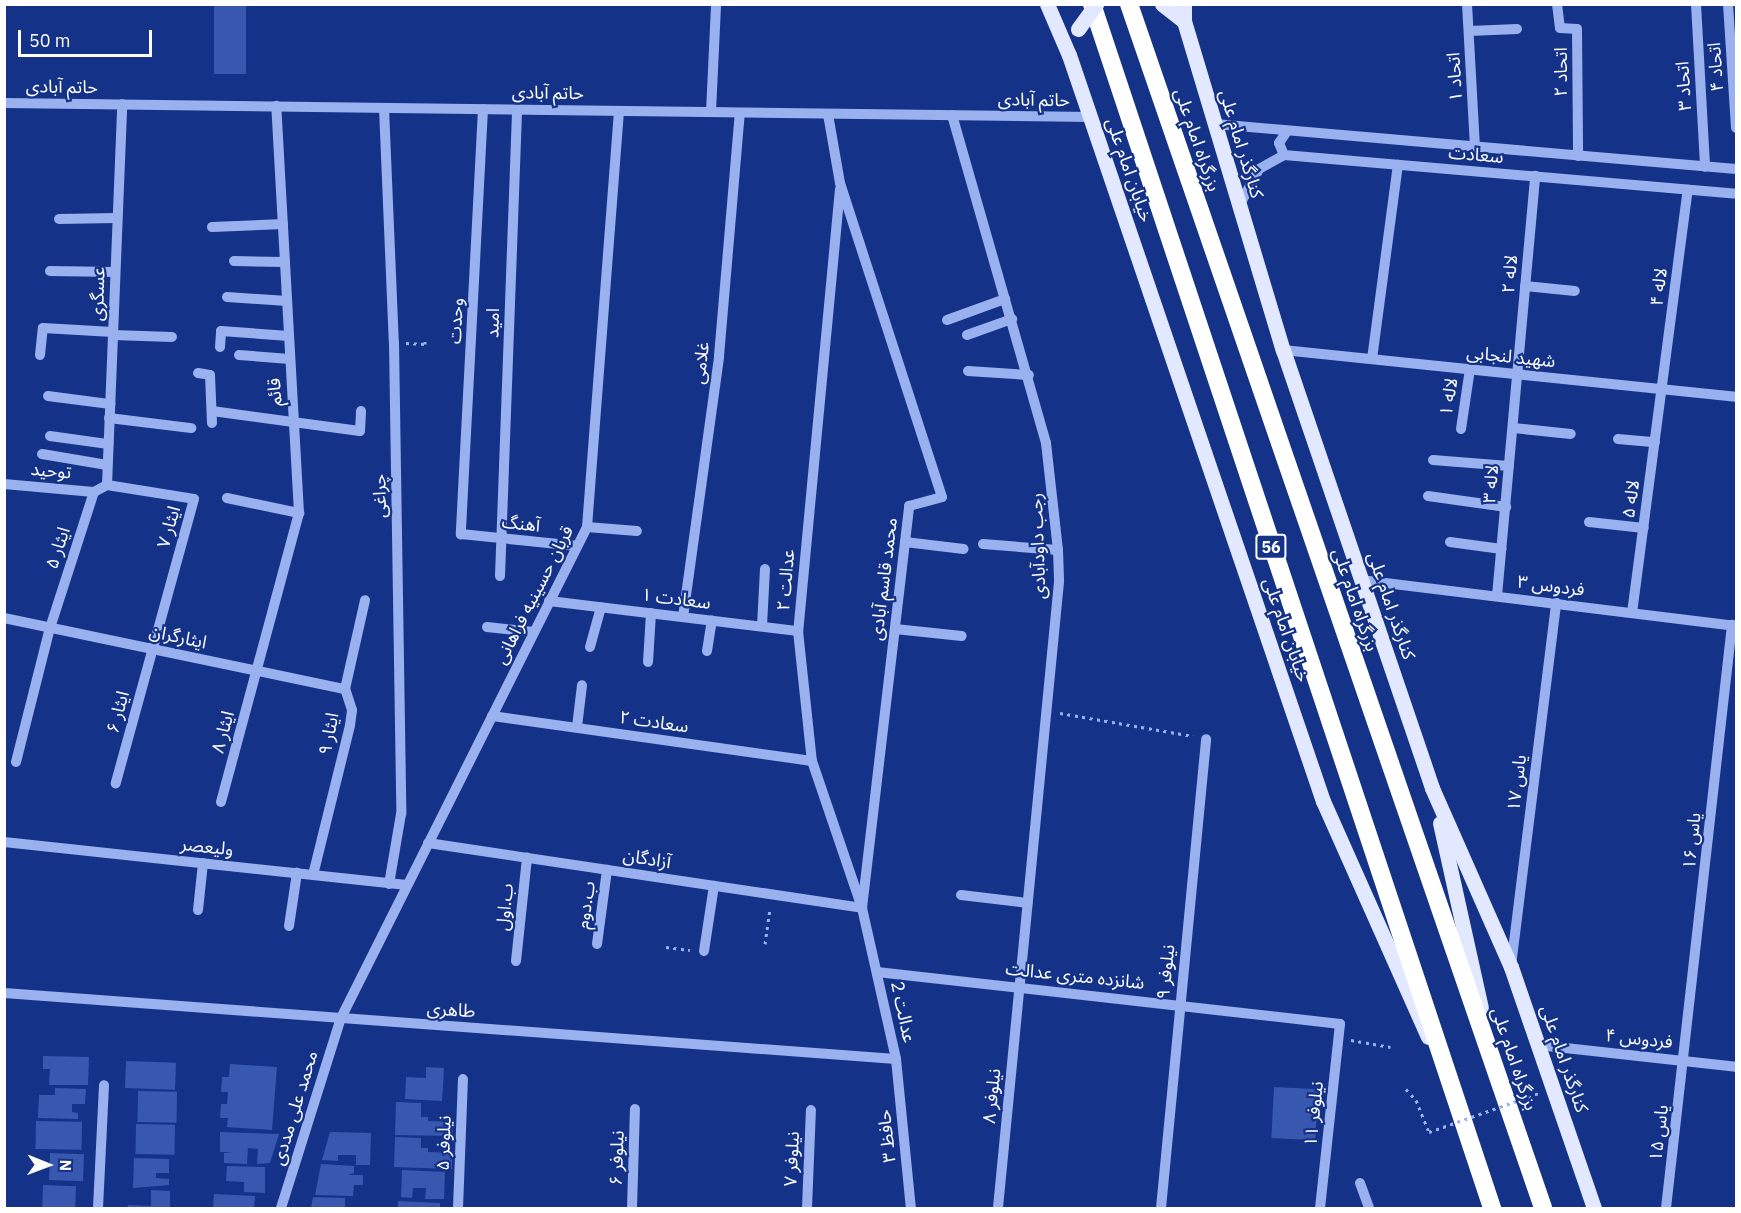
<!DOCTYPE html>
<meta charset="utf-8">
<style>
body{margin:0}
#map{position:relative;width:1741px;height:1213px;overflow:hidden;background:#143288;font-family:"IBM Plex Sans","Noto Sans Arabic",sans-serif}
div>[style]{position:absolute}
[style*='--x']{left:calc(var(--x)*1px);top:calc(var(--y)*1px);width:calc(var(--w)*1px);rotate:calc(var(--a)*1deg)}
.building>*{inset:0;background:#3858b0;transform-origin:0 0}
.path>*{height:3px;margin-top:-1.5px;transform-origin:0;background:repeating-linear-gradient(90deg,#9ab1ef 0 3px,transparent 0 7.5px)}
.minor>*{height:10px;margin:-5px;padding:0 5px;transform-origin:5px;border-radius:5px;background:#9ab1ef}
.major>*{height:15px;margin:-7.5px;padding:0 7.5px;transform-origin:7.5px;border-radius:7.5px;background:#e2e8ff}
.highway>*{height:18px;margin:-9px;padding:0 9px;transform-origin:9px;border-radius:9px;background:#fff}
.path-bridge>*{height:3px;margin-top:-1.5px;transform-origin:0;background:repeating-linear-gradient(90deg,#9ab1ef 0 3px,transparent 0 7.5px)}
.major-bridge>*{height:15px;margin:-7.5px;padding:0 7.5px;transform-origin:7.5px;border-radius:7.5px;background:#e2e8ff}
span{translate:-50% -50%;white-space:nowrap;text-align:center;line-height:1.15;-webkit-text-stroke:4.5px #143288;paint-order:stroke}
.shield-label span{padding:2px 4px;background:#143288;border:2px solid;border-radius:4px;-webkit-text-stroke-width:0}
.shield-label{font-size:16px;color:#fff;font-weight:700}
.street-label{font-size:18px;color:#fff}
.frame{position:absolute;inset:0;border:6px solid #fff;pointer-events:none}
.north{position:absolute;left:18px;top:1135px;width:60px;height:60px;-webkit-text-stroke:4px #143288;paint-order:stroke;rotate:91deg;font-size:16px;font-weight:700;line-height:24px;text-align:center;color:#fff}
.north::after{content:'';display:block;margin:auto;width:21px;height:27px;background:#fff;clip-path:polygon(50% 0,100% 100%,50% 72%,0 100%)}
.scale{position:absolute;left:18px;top:30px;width:134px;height:27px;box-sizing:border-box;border:3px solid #fff;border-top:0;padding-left:8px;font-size:18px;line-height:21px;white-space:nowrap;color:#fff;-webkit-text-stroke:4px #143288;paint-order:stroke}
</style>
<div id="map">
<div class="building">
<div style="left:214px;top:4px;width:32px;height:70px"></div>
<div style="clip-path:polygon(43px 1056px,89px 1057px,88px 1085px,49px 1085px,50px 1069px,43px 1069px)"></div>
<div style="left:126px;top:1061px;width:50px;height:27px;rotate:2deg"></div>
<div style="clip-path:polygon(230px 1064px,277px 1067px,272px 1130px,227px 1127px,228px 1118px,220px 1118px,221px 1104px,227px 1104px,228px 1092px,221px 1092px,222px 1077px,229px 1077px)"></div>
<div style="clip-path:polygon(426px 1067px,444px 1068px,442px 1101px,405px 1099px,406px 1077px,426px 1078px)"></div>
<div style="left:1274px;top:1087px;width:44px;height:51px;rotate:3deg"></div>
<div style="clip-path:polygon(55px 1088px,86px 1089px,85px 1104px,72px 1104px,72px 1112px,78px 1113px,78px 1119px,38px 1118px,39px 1095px,55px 1095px)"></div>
<div style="left:138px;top:1091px;width:39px;height:31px;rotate:1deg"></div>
<div style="clip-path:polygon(396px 1102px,421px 1103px,421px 1117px,428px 1117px,428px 1121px,453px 1122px,453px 1136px,395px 1135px)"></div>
<div style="left:36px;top:1121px;width:46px;height:28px;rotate:1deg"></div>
<div style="left:136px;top:1124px;width:39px;height:30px;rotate:1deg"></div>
<div style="clip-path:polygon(220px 1132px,279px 1134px,270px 1163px,257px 1164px,258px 1149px,248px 1148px,247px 1164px,224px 1163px,224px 1153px,233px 1152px,220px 1152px)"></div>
<div style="clip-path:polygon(330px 1132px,371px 1133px,370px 1165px,356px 1165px,356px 1155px,338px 1155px,338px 1161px,322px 1160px)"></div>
<div style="clip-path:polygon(395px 1137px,421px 1138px,421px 1148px,428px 1148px,428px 1152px,452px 1153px,452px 1169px,394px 1167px)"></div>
<div style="left:50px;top:1153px;width:34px;height:27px;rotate:2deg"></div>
<div style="clip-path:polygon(134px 1158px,169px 1159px,169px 1173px,156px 1173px,156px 1178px,169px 1179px,169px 1185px,133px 1188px)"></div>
<div style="clip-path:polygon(321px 1164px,354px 1166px,354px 1173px,348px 1175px,363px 1175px,363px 1185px,354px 1185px,353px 1196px,315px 1195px)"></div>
<div style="clip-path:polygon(227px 1166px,265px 1167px,265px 1193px,244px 1192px,244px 1182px,226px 1181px)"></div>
<div style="clip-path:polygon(402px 1170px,445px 1172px,444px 1199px,425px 1199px,426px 1188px,413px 1188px,412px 1198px,401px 1197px)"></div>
<div style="left:43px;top:1185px;width:33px;height:23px;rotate:2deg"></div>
<div style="clip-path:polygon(151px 1190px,170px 1191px,170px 1208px,127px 1208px,128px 1205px,151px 1206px)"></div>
<div style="clip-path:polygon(214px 1194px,255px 1196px,254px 1208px,213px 1208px)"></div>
<div style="clip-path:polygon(313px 1197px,345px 1198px,345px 1208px,311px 1208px)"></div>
<div style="clip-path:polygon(398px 1201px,440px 1203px,440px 1208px,398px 1208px)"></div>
</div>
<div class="path">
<div style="--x:406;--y:343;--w:19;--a:3"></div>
<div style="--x:425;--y:344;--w:4;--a:-90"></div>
<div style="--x:1060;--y:713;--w:135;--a:9.8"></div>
<div style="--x:765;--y:944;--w:36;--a:-82"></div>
<div style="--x:666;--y:947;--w:24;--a:7"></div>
<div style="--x:1351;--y:1040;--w:40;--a:10"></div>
<div style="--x:1406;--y:1089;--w:15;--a:48"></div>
<div style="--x:1416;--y:1100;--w:35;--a:68"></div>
</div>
<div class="minor">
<div style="--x:1467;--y:4;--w:143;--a:86.8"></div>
<div style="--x:1557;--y:4;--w:24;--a:83"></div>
<div style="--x:1560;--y:28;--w:17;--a:3"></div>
<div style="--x:1577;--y:29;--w:127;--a:89.5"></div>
<div style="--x:1696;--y:4;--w:163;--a:86.8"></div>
<div style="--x:1728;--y:4;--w:124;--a:86.3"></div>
<div style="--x:1469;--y:31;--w:48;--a:-2.4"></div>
<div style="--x:4;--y:103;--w:1087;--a:0.74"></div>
<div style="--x:384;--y:108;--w:235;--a:87.6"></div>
<div style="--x:394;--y:343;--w:471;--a:89.1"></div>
<div style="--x:401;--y:814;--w:71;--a:99.7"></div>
<div style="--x:483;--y:109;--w:426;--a:93"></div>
<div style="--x:461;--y:534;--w:117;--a:5.9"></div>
<div style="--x:711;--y:112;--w:108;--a:-87.3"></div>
<div style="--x:952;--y:115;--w:341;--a:74"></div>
<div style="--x:1046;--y:443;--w:108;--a:83.6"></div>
<div style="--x:1058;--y:550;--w:32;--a:88"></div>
<div style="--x:1059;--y:582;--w:629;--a:95.57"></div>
<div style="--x:1215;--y:124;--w:523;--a:4.94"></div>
<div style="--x:1284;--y:155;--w:13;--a:-113"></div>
<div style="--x:1279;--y:143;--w:14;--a:-56"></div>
<div style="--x:840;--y:189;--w:444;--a:95.4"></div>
<div style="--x:798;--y:631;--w:131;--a:83.9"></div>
<div style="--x:812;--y:761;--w:155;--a:71.2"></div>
<div style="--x:862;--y:908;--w:155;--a:77.3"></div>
<div style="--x:896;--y:1059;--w:150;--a:84.3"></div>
<div style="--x:1239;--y:206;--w:42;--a:-61.6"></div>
<div style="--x:1259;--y:169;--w:29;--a:-29"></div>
<div style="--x:1284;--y:155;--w:454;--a:4.9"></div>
<div style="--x:59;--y:219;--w:58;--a:-1"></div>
<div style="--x:212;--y:227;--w:71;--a:-2.4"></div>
<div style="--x:234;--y:261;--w:51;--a:1.1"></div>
<div style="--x:50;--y:271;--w:65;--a:0.9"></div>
<div style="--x:1525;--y:286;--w:50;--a:5.7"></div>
<div style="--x:227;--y:297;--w:60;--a:3.8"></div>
<div style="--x:947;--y:320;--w:62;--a:-19.9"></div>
<div style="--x:113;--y:335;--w:59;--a:1.9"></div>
<div style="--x:967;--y:335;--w:48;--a:-19.6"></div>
<div style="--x:220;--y:347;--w:16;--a:-86"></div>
<div style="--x:221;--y:331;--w:68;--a:4.2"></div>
<div style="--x:1283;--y:350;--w:455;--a:5.9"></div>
<div style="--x:40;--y:355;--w:27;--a:-84"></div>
<div style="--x:43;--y:328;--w:70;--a:3.3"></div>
<div style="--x:239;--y:355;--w:51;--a:4.5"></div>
<div style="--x:1372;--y:359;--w:196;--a:-82.4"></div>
<div style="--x:968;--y:371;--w:61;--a:3.8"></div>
<div style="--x:198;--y:373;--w:12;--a:9"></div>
<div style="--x:210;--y:375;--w:48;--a:87.6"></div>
<div style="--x:48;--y:396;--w:63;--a:7.4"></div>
<div style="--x:212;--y:411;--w:149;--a:7.7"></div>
<div style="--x:360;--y:431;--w:20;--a:-87"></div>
<div style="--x:109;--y:418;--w:83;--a:7"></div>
<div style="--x:1513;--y:428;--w:58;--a:5.9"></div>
<div style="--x:1461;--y:429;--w:61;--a:-81.5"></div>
<div style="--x:50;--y:436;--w:59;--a:7.9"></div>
<div style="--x:1618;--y:439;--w:37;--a:5"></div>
<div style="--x:42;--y:454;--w:66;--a:9.6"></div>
<div style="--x:1433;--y:460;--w:76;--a:4.5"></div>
<div style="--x:4;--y:484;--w:90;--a:5.1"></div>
<div style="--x:107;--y:485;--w:88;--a:9.1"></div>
<div style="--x:194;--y:499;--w:295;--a:105.4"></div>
<div style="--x:107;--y:485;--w:381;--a:-87.7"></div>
<div style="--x:1428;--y:496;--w:79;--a:8"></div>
<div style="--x:227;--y:498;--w:74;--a:11.8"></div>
<div style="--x:1589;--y:522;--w:55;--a:6.2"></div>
<div style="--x:587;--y:527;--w:50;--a:4.6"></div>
<div style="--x:905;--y:542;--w:59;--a:6.8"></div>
<div style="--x:1450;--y:542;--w:52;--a:7.7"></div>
<div style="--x:983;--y:544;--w:75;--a:4.6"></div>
<div style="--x:500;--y:576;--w:466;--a:-87.9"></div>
<div style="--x:1361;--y:580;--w:378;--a:7"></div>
<div style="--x:1497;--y:596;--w:422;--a:-84.8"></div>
<div style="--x:549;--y:601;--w:251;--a:6.9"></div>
<div style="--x:1632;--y:613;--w:427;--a:-82.5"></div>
<div style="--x:683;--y:617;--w:263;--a:-82.1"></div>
<div style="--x:719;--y:356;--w:244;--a:-85.1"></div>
<div style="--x:4;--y:618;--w:348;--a:11.8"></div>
<div style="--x:762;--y:626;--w:57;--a:-87"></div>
<div style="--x:487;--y:627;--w:47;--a:6.1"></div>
<div style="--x:895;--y:629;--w:67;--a:6"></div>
<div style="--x:590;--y:647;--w:41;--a:-74.6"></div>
<div style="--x:707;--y:651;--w:31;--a:-81"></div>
<div style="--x:648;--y:662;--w:49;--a:-86.5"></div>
<div style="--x:492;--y:716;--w:323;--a:8"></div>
<div style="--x:577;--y:727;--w:42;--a:-83.2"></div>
<div style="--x:16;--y:762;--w:138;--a:-75.8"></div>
<div style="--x:50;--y:628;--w:143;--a:-72.1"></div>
<div style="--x:94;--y:492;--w:15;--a:-28"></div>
<div style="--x:221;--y:802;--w:299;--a:-74.9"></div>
<div style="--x:299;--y:513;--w:408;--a:-93.2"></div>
<div style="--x:4;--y:842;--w:405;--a:6.1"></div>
<div style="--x:428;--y:843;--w:439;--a:8.5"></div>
<div style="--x:862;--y:908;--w:405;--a:-83.3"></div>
<div style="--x:909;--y:506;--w:34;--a:-15"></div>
<div style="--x:942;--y:497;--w:330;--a:-108"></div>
<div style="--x:840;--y:183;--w:70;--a:-99.9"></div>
<div style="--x:313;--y:875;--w:154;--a:-76.1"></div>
<div style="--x:350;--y:725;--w:15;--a:-82"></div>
<div style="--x:352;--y:710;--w:22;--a:-108"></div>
<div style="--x:345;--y:689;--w:91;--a:-77.3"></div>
<div style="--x:961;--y:895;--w:67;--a:6.8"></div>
<div style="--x:198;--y:910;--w:47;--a:-83.9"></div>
<div style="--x:289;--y:926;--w:54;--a:-81.4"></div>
<div style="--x:597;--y:944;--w:75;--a:-82.3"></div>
<div style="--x:704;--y:951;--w:66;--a:-81.3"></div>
<div style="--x:516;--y:961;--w:104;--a:-83.9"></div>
<div style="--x:1511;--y:966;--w:366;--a:-82.9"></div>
<div style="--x:877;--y:972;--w:466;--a:6.4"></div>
<div style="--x:1340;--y:1024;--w:185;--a:96.2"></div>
<div style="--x:4;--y:993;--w:894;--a:4.23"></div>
<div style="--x:1538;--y:1045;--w:199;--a:6.3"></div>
<div style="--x:1360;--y:1183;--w:27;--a:70"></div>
<div style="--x:98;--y:1208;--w:123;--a:-87.2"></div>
<div style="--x:281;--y:1208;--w:199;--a:-72.5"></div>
<div style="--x:341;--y:1018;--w:549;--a:-63.39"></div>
<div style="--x:587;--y:527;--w:417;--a:-85.6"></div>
<div style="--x:458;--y:1208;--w:129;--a:-87.8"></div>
<div style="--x:632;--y:1208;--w:99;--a:-88.3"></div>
<div style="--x:807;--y:1208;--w:98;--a:-87.7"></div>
<div style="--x:1161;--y:1208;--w:471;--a:-84.5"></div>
<div style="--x:1666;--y:1208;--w:587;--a:-83.54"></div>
</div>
<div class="major">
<div style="--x:1047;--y:4;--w:56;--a:66.7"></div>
<div style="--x:1069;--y:55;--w:788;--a:71.2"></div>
<div style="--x:1323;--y:801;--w:258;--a:66"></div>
<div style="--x:1162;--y:4;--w:28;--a:38"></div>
<div style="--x:1184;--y:4;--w:17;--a:90"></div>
<div style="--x:1184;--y:21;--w:344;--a:73.3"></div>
<div style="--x:1283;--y:350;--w:463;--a:71.2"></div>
<div style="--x:1432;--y:788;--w:196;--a:66.2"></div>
<div style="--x:1511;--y:967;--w:255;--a:71"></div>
<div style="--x:1440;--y:823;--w:189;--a:77.5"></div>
</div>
<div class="highway">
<div style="--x:1092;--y:4;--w:1269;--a:71.62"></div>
<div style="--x:1129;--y:4;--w:1273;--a:71.02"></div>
</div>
<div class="path-bridge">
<div style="--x:1429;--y:1132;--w:117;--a:-19.5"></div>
</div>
<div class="major-bridge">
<div style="--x:1078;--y:29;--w:31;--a:-54"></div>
</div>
<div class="shield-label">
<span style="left:1271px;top:547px">56</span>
</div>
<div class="street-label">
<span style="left:1716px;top:67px;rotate:-94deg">اتحاد ۴</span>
<span style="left:1561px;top:72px;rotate:-90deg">اتحاد ۲</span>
<span style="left:1455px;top:77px;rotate:-93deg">اتحاد ۱</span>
<span style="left:1684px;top:86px;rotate:-93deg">اتحاد ۳</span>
<span style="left:62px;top:87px;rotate:1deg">حاتم آبادی</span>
<span style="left:548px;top:93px;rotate:1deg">حاتم آبادی</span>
<span style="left:1034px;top:100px;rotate:1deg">حاتم آبادی</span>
<span style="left:1197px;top:140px;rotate:71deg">بزرگراه امام علی</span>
<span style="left:1241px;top:144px;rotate:73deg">کنارگذر امام علی</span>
<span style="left:1476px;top:155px;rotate:5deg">سعادت</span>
<span style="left:1129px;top:170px;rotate:71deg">خیابان امام علی</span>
<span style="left:1510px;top:274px;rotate:-85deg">لاله ۲</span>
<span style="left:1659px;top:287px;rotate:-83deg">لاله ۴</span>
<span style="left:98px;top:294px;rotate:-88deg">عسگری</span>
<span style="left:456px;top:321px;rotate:-87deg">وحدت</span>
<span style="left:493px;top:323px;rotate:-88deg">امید</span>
<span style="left:1511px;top:357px;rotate:6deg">شهید لنجابی</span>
<span style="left:701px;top:363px;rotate:-83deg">غلامی</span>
<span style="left:275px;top:392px;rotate:-93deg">قائم</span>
<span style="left:1449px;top:397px;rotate:-81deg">لاله ۱</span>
<span style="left:51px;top:471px;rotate:5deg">توحید</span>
<span style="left:1491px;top:484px;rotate:-85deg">لاله ۳</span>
<span style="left:380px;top:496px;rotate:-91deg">چراغی</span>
<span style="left:1631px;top:499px;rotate:-82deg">لاله ۵</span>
<span style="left:521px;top:524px;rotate:6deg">آهنگ</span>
<span style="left:169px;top:527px;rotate:-74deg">ایثار ۷</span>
<span style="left:1038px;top:546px;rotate:-92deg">رجب داودآبادی</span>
<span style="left:58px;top:548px;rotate:-72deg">ایثار ۵</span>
<span style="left:884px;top:579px;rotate:-83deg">محمد قاسم آبادی</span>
<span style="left:786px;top:580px;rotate:-85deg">عدالت ۲</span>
<span style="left:1551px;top:586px;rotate:7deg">فردوس ۳</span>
<span style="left:534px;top:595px;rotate:-63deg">قربان حسینیه فراهانی</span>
<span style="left:676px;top:599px;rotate:7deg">سعادت ۱</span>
<span style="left:1355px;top:600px;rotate:71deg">بزرگراه امام علی</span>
<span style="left:1391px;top:606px;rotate:71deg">کنارگذر امام علی</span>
<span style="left:1286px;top:630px;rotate:71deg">خیابان امام علی</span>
<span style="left:178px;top:637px;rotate:12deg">ایثارگران</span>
<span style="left:118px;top:712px;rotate:-75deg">ایثار ۶</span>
<span style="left:654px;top:722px;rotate:8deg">سعادت ۲</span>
<span style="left:223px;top:732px;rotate:-75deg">ایثار ۸</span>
<span style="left:329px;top:734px;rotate:-79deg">ایثار ۹</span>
<span style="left:1517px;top:783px;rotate:-83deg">یاس ۱۷</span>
<span style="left:1692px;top:841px;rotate:-84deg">یاس ۱۶</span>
<span style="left:207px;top:847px;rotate:6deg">ولیعصر</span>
<span style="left:647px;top:859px;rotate:9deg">آزادگان</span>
<span style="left:586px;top:905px;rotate:-82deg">ب.دوم</span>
<span style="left:505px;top:907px;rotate:-84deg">ب.اول</span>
<span style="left:1166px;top:972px;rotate:-84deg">نیلوفر ۹</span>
<span style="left:1075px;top:976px;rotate:6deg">شانزده متری عدالت</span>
<span style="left:451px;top:1010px;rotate:4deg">طاهری</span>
<span style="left:903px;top:1012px;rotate:78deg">عدالت 2</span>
<span style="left:1639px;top:1039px;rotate:6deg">فردوس ۴</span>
<span style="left:1514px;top:1059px;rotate:71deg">بزرگراه امام علی</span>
<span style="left:1564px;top:1059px;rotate:71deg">کنارگذر امام علی</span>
<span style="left:992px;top:1096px;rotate:-84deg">نیلوفر ۸</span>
<span style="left:295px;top:1108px;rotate:-73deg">محمد علی مددی</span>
<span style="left:1314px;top:1114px;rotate:-84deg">نیلوفر ۱۱</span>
<span style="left:1659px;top:1133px;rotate:-83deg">یاس ۱۵</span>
<span style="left:887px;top:1136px;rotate:-96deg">حافظ ۳</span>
<span style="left:444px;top:1143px;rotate:-88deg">نیلوفر ۵</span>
<span style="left:617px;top:1158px;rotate:-88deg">نیلوفر ۶</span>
<span style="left:792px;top:1159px;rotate:-87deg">نیلوفر ۷</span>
</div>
<div class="frame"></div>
<div class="north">N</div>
<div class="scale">50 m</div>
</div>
